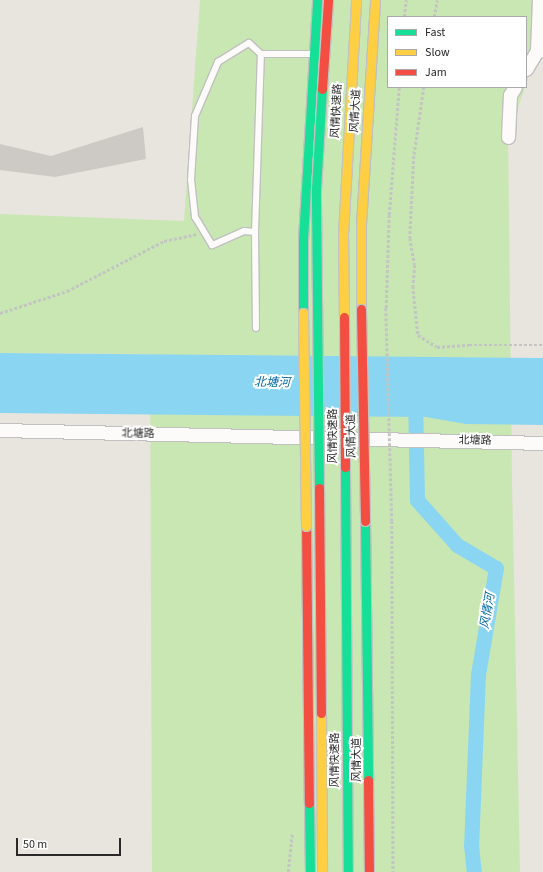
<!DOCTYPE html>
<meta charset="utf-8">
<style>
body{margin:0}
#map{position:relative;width:543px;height:872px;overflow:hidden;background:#e8e4de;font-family:"Source Sans 3","Noto Sans SC",sans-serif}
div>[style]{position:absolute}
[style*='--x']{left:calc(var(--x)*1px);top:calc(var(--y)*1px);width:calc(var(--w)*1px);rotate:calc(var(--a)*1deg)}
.green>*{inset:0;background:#c8e7b3}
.water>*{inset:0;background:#8ad5f2}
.canal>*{height:15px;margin:-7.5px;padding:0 7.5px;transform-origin:7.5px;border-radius:7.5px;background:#8ad5f2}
.building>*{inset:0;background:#cdcac5}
.path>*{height:2.5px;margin-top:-1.25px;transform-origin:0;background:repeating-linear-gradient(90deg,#c4c4c3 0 3px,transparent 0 5px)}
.roads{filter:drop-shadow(1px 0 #c1c0c0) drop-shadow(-1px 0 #c1c0c0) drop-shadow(0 1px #c1c0c0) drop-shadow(0 -1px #c1c0c0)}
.lane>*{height:6px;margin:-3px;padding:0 3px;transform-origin:3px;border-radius:3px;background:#fcfbfa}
.street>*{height:13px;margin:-6.5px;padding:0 6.5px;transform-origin:6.5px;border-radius:6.5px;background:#fcfbfa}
.fast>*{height:9px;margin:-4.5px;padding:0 4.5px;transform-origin:4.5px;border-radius:4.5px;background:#16e098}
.slow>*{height:9px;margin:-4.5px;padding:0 4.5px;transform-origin:4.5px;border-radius:4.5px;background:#ffcf43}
.jam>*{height:9px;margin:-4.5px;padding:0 4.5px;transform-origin:4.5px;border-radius:4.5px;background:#f24e42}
.path-bridge>*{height:2.5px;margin-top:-1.25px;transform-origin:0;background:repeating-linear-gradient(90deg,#c4c4c3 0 3px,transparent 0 5px)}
.bridges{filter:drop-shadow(1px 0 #c4c3c0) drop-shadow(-1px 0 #c4c3c0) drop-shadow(0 1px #c4c3c0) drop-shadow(0 -1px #c4c3c0)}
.fast-bridge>*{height:9px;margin:-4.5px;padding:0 4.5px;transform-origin:4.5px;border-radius:4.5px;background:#16e098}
.slow-bridge>*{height:9px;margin:-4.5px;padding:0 4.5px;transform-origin:4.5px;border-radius:4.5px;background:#ffcf43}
.jam-bridge>*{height:9px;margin:-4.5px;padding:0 4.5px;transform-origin:4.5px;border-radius:4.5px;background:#f24e42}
span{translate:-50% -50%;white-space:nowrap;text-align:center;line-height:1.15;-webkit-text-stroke:4px #fff;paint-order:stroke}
.street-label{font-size:11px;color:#292929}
.water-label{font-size:12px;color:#016aa6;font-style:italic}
.legend{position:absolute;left:387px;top:16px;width:140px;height:72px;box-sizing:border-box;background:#fff;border:1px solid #a9a9a9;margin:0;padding:5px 7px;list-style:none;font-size:12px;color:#292929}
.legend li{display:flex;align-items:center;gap:8px;height:20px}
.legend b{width:20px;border:1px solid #a9a9a9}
.scale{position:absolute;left:16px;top:838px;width:105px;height:18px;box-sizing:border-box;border:2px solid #292929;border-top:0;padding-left:5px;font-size:12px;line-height:14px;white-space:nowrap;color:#292929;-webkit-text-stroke:3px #fff;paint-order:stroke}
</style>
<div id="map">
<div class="green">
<div style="clip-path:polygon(200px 0,539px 0,537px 51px,526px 84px,526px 17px,388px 17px,388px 87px,525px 87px,508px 137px,512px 480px,520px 872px,152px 872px,150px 354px,0 353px,0 214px,184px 221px)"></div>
</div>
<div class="water">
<div style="clip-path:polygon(0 353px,543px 358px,543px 425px,466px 424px,426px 417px,0 413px)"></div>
</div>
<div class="canal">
<div style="--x:415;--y:396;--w:104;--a:88.9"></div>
<div style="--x:417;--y:500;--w:60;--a:48.4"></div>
<div style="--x:457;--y:545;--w:45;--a:30.5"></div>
<div style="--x:496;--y:568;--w:108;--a:99.6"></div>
<div style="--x:478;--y:674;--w:171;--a:92.3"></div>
<div style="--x:471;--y:845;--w:27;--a:84"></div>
</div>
<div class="building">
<div style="clip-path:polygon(143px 127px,146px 159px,55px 177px,0 170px,0 144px,51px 156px)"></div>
</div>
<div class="path">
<div style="--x:404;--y:17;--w:17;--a:-83"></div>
<div style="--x:434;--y:17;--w:17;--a:-80"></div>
<div style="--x:424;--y:87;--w:70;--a:98.2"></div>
<div style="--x:414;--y:156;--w:82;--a:92.8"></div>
<div style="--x:410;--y:238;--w:27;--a:80"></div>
<div style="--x:415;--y:265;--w:21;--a:95"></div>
<div style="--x:413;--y:286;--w:49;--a:84.2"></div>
<div style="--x:418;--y:335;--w:22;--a:32"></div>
<div style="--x:437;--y:347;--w:32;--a:-4"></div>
<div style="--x:469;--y:345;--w:74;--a:0"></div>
<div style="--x:386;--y:308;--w:93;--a:-88.2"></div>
<div style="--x:389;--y:215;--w:128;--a:-85.5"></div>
<div style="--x:0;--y:313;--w:71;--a:-18.2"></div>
<div style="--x:67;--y:291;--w:109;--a:-27.3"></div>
<div style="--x:164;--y:241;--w:33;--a:-12"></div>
<div style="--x:392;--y:521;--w:351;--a:89.8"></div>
<div style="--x:288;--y:872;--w:38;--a:-84"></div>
</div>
<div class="roads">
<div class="lane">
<div style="--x:255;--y:232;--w:11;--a:-175"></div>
<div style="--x:244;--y:231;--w:35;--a:156"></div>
<div style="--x:212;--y:245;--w:33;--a:-121"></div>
<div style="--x:195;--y:217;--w:37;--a:-96"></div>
<div style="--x:191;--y:180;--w:64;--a:-86.4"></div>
<div style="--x:195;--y:116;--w:59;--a:-66.9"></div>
<div style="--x:218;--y:62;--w:36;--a:-32"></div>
<div style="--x:249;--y:43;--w:16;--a:43"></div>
<div style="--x:256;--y:328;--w:96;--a:-90.6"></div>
<div style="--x:255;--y:232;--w:178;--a:-88.1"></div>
<div style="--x:261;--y:54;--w:49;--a:0"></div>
</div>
<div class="street">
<div style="--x:537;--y:51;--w:51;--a:-87.8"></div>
<div style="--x:526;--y:69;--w:21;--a:-59"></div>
<div style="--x:537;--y:51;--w:6;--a:-9"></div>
<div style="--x:508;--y:137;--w:42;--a:-87.3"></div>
<div style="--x:510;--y:95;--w:9;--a:-58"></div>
<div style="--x:0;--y:430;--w:543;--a:1.37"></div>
</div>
<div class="fast">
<div style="--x:303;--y:313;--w:74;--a:-90"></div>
<div style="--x:303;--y:239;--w:239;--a:-86.6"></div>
<div style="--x:365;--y:521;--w:259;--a:89.3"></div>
<div style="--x:309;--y:803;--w:69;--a:89.2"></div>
</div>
<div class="slow">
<div style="--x:361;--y:309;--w:85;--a:-90"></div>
<div style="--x:361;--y:224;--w:224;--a:-86.4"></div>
</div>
<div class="jam">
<div style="--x:306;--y:526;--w:277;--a:89.4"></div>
<div style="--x:368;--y:780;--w:92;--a:89.4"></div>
</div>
</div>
<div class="path-bridge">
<div style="--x:386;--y:308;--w:213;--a:88.4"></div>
</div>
<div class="bridges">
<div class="fast-bridge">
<div style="--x:345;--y:467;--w:405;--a:89.6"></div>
<div style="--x:319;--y:488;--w:299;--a:-90.6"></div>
<div style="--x:316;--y:189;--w:100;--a:-86.6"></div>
</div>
<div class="slow-bridge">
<div style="--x:303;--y:313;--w:213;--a:89.2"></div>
<div style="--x:344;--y:317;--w:82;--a:-90.7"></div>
<div style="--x:343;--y:235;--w:235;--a:-86.8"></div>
<div style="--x:321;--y:713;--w:159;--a:89.6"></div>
</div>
<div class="jam-bridge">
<div style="--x:322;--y:89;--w:89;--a:-86.1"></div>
<div style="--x:361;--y:309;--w:212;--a:88.9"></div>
<div style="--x:344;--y:317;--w:150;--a:89.6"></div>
<div style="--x:319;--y:488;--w:225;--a:89.5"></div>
</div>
</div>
<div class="street-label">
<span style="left:337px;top:111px;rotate:-87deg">风情快速路</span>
<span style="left:356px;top:111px;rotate:-87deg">风情大道</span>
<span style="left:138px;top:434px;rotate:1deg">北塘路</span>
<span style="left:333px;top:436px;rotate:-90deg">风情快速路</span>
<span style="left:352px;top:436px;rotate:-91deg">风情大道</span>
<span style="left:475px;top:441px;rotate:1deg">北塘路</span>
<span style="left:335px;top:760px;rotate:-90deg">风情快速路</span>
<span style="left:357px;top:760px;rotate:-90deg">风情大道</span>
</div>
<div class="water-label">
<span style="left:272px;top:383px;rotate:1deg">北塘河</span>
<span style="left:488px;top:611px;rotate:-80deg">风情河</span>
</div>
<ul class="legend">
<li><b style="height:5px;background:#16e098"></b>Fast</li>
<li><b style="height:5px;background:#ffcf43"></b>Slow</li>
<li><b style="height:5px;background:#f24e42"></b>Jam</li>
</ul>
<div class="scale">50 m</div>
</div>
